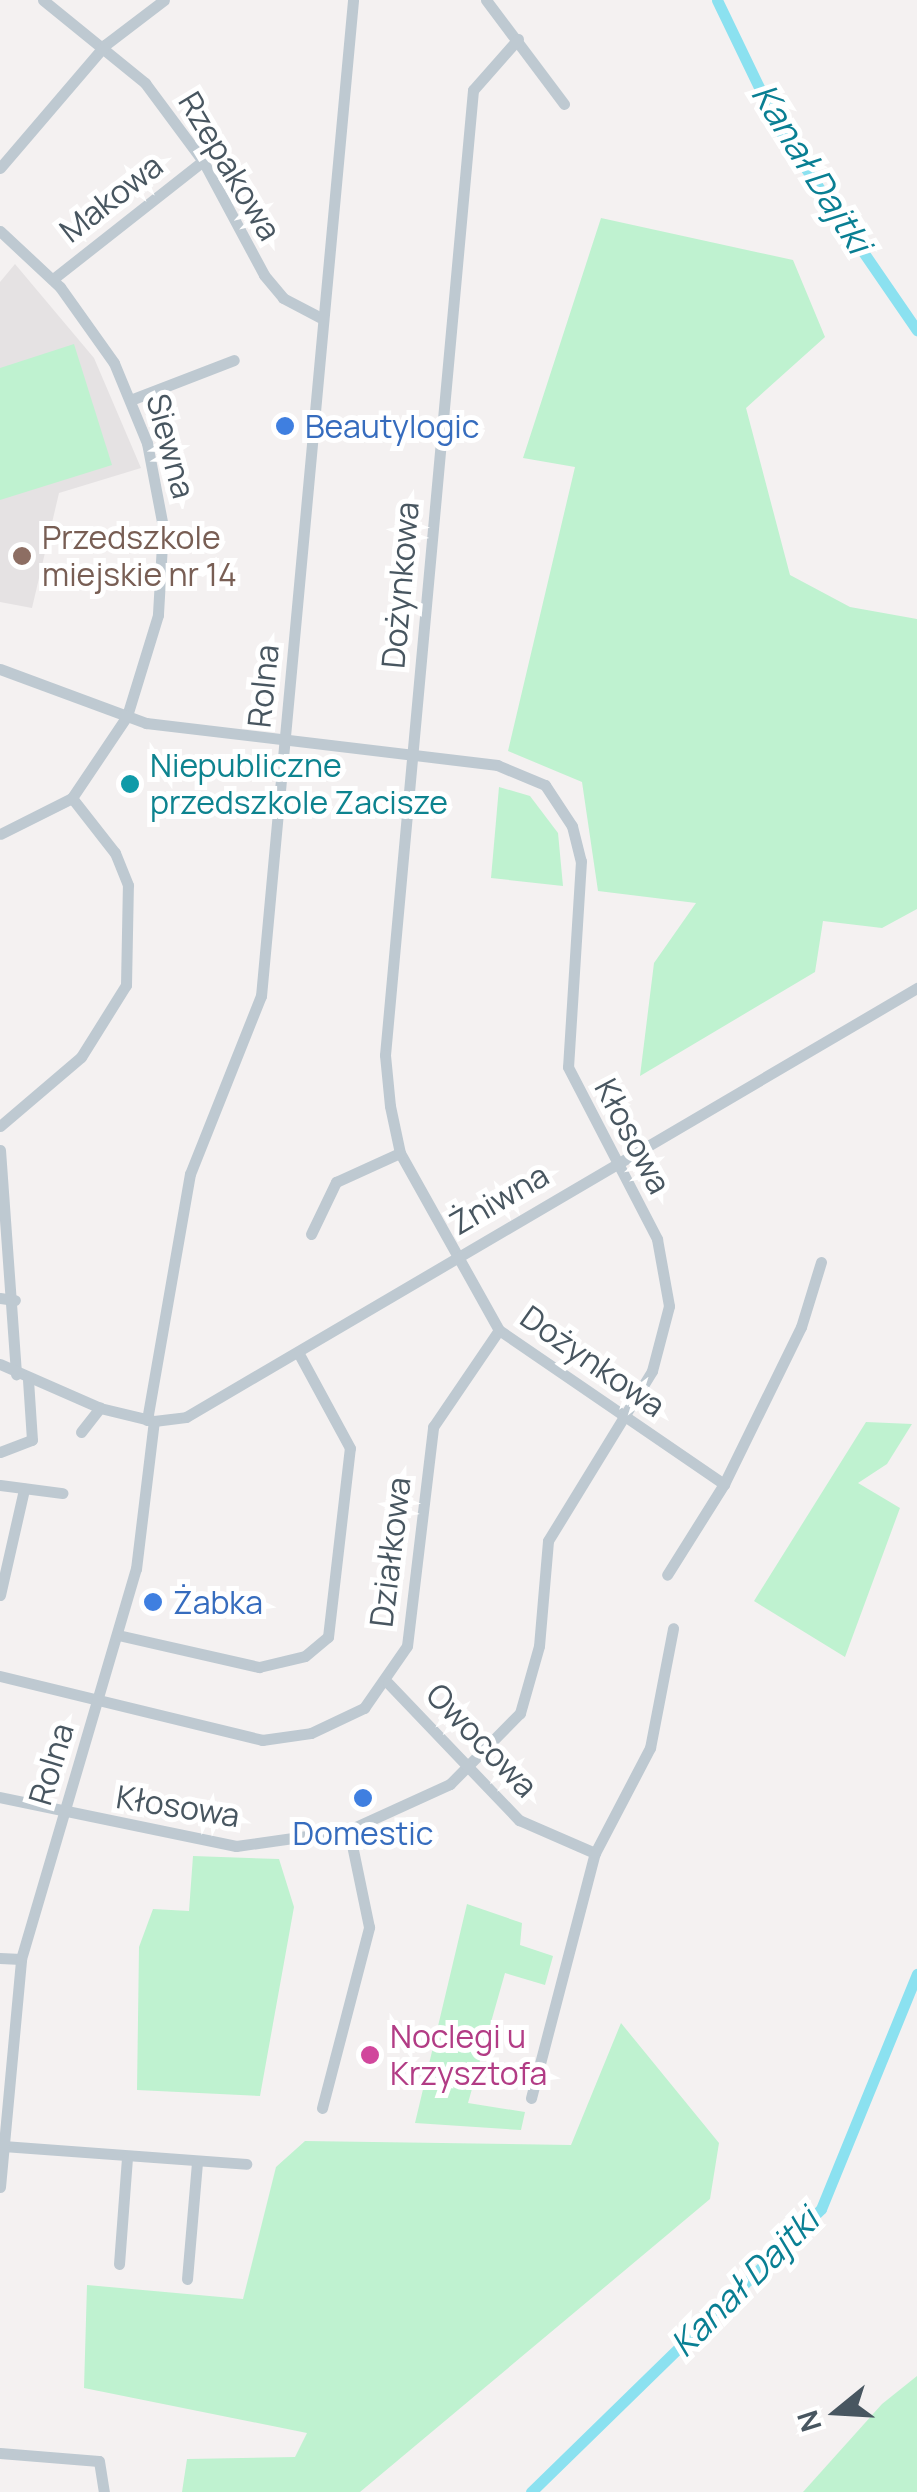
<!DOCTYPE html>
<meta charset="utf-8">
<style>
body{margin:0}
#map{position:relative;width:917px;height:2492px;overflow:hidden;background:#f4f1f1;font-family:Manrope,sans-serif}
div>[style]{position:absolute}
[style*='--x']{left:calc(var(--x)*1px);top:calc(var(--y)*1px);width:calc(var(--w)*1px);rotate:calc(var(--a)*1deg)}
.education>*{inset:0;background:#e5e2e3}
.green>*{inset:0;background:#bff2d0}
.canal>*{height:11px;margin:-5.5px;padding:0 5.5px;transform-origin:5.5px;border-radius:5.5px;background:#8be1f0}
.minor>*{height:11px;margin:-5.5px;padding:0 5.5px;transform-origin:5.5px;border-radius:5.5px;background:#bec9d1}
.dots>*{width:28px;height:28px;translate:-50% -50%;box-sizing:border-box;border:5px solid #fff;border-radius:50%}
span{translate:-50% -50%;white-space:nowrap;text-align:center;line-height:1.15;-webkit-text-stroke:10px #fff;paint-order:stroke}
.street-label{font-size:32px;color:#485660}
.shop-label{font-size:32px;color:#366cbe}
.left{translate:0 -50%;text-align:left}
.education-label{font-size:32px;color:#785e54}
.culture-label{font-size:32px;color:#0d838f}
.hotel-label{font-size:32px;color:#b23c85}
.water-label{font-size:35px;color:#097f93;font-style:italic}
.north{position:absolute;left:787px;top:2362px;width:100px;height:100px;-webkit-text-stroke:8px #fff;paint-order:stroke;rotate:252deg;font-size:28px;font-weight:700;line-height:40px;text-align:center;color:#485660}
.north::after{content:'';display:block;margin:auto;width:35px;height:45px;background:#485660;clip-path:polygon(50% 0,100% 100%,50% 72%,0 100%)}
</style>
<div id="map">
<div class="education">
<div style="clip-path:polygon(15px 264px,94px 358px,141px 468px,59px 493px,32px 608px,0 602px,0 282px)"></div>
</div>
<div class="green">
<div style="clip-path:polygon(601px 218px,793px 260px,825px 337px,746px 408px,790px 575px,850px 607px,917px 619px,917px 909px,882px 928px,823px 921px,815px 972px,640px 1076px,654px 963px,696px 903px,598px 891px,582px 782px,508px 751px,575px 467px,523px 458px)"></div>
<div style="clip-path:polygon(74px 344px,112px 465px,0 500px,0 368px)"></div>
<div style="clip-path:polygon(499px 787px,530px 796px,558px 833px,563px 886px,491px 878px)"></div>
<div style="clip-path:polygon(866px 1422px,912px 1424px,887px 1464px,858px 1483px,900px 1508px,845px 1657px,754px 1601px)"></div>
<div style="clip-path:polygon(193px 1856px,279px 1859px,294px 1907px,260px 2096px,137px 2090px,139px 1947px,153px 1909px,189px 1911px)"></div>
<div style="clip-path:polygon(467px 1904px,522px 1923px,520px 1945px,553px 1956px,545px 1985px,505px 1973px,468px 2103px,525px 2112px,521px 2130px,415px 2123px)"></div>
<div style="clip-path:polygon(621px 2023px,719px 2143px,710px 2199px,360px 2492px,182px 2492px,187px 2459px,295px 2457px,307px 2433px,84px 2388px,87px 2285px,243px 2299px,276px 2167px,305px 2141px,571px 2145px)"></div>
<div style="clip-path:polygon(917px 2376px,917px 2492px,803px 2492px,882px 2404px)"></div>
</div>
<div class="canal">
<div style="--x:717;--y:0;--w:145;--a:64.3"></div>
<div style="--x:780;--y:131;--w:242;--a:55.5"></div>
<div style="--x:531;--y:2492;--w:405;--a:-44.3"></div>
<div style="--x:821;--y:2209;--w:254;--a:-67.8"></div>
</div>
<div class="minor">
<div style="--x:43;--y:0;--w:132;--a:39.1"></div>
<div style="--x:145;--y:83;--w:97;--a:53.4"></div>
<div style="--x:203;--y:161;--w:129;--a:61.8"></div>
<div style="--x:264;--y:275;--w:30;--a:50"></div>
<div style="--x:283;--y:298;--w:45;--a:27.7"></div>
<div style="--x:486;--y:0;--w:130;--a:53.1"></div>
<div style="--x:518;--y:39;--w:68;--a:131.4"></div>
<div style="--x:473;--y:90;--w:969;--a:95.21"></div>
<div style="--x:385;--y:1055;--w:51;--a:84.4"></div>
<div style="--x:390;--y:1106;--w:48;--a:78"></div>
<div style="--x:400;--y:1153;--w:203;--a:60.8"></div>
<div style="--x:499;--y:1330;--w:273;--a:34.4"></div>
<div style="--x:724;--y:1484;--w:107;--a:122.1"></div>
<div style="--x:0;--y:168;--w:162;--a:-49.5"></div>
<div style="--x:105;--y:45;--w:74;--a:-37.3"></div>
<div style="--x:0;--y:231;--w:82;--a:43"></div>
<div style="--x:60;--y:287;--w:93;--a:54.6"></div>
<div style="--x:114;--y:363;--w:87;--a:67.6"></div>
<div style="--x:147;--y:443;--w:86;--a:79.2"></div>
<div style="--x:163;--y:527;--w:88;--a:93.3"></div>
<div style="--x:158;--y:615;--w:106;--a:107.1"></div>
<div style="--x:127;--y:716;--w:99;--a:123.9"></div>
<div style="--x:72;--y:798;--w:80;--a:153.4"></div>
<div style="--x:53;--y:279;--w:191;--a:-38.2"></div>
<div style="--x:133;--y:399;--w:108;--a:-21.1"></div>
<div style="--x:0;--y:669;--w:156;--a:20.3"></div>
<div style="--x:146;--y:723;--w:354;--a:6.8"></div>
<div style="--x:497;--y:765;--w:52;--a:22.6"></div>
<div style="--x:545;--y:785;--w:49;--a:56.6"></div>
<div style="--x:572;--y:826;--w:36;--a:76"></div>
<div style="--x:581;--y:861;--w:206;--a:93.6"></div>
<div style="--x:568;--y:1067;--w:194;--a:62.6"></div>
<div style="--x:657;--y:1239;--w:68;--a:79.8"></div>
<div style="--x:669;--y:1306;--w:67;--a:104.7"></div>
<div style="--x:652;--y:1371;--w:199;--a:121.5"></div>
<div style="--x:548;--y:1541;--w:105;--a:94.9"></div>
<div style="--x:539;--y:1646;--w:70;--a:105.8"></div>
<div style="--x:520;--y:1713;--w:100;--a:134.6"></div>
<div style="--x:450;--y:1784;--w:111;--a:155.5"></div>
<div style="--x:349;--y:1830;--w:114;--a:171.9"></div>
<div style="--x:236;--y:1846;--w:241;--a:-168.3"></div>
<div style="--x:0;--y:1126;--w:106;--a:-40.4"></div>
<div style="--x:81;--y:1057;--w:85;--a:-58"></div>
<div style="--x:126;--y:985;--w:100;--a:-88.9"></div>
<div style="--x:128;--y:885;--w:35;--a:-112"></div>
<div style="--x:115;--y:853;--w:70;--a:-128"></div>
<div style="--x:0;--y:1150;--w:225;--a:85.9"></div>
<div style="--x:311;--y:1234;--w:58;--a:-64.3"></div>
<div style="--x:336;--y:1182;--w:70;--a:-24.4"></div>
<div style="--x:0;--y:1298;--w:15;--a:8"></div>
<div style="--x:0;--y:1364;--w:109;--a:23.7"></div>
<div style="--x:100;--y:1408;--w:56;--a:13.5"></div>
<div style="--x:154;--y:1421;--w:32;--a:-7"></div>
<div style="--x:186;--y:1417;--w:848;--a:-30.41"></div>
<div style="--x:147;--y:1420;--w:250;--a:-80.1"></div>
<div style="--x:190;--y:1174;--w:192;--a:-68.3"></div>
<div style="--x:261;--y:996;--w:1000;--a:-84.72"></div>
<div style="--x:81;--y:1432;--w:31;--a:-52"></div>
<div style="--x:0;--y:1452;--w:34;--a:-21"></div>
<div style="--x:32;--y:1440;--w:60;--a:-93.8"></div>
<div style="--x:724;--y:1484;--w:175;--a:-63.9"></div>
<div style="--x:801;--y:1327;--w:68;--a:-72.9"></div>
<div style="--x:0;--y:1485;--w:63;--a:7.4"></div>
<div style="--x:0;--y:1595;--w:109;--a:-77.2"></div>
<div style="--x:118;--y:1635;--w:145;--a:12.8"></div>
<div style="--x:259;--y:1667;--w:47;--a:-13.4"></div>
<div style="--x:305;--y:1656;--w:30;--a:-40"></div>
<div style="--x:328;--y:1637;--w:190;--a:-83.4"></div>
<div style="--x:350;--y:1448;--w:107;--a:-118.5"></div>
<div style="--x:0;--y:1676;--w:270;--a:13.7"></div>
<div style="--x:262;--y:1740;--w:49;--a:-8.1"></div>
<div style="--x:311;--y:1733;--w:59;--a:-25.3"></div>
<div style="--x:364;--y:1708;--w:75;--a:-55.3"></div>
<div style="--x:407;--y:1646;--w:221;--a:-83.2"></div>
<div style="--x:433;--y:1427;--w:117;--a:-55.8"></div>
<div style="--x:388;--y:1683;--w:190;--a:46.3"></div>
<div style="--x:519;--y:1820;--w:83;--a:23.5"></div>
<div style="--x:0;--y:1958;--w:21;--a:3"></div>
<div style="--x:531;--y:2098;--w:253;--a:-75.4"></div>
<div style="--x:595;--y:1853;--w:119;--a:-62.4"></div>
<div style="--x:650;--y:1748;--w:122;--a:-79.1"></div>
<div style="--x:322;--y:2108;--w:187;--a:-75.4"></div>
<div style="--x:369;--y:1927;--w:99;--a:-101.7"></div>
<div style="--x:3;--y:2146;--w:244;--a:4.2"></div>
<div style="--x:0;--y:2187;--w:229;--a:-84.7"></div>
<div style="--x:21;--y:1959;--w:407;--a:-73.6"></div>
<div style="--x:136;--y:1569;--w:149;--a:-83.1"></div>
<div style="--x:119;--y:2264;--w:107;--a:-85.7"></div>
<div style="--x:187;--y:2279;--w:117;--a:-85.1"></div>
<div style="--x:0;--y:2453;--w:99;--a:4.6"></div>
<div style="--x:99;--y:2461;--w:31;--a:81"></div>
</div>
<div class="dots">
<div style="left:285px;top:426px;background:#3f7fe0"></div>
<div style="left:22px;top:556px;background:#8d6e63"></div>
<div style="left:130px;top:784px;background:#0f9aa8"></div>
<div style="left:153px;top:1602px;background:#3f7fe0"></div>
<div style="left:363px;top:1798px;background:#3f7fe0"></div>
<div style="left:370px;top:2055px;background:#d1479c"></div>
</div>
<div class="street-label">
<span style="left:230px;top:166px;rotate:59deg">Rzepakowa</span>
<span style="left:111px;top:198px;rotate:-38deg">Makowa</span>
<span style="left:171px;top:446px;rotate:75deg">Siewna</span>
<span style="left:400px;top:585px;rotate:-85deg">Dożynkowa</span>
<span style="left:263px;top:686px;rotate:-84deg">Rolna</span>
<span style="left:633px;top:1136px;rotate:62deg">Kłosowa</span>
<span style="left:499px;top:1199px;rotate:-30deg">Żniwna</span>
<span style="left:593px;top:1361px;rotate:35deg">Dożynkowa</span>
<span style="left:390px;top:1552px;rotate:-83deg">Działkowa</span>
<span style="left:482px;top:1740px;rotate:46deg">Owocowa</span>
<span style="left:51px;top:1764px;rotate:-73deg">Rolna</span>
<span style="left:178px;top:1806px;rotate:9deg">Kłosowa</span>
</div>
<div class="shop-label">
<span class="left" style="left:305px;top:426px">Beautylogic</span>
<span class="left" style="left:173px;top:1602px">Żabka</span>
<span style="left:363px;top:1833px">Domestic</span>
</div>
<div class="education-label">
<span class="left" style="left:42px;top:556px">Przedszkole<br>miejskie nr 14</span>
</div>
<div class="culture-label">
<span class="left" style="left:150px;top:784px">Niepubliczne<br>przedszkole Zacisze</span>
</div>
<div class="hotel-label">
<span class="left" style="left:390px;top:2055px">Noclegi u<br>Krzysztofa</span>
</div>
<div class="water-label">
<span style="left:812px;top:168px;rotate:58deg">Kanał Dajtki</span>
<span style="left:744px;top:2282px;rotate:-45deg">Kanał Dajtki</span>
</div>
<div class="north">N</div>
</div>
